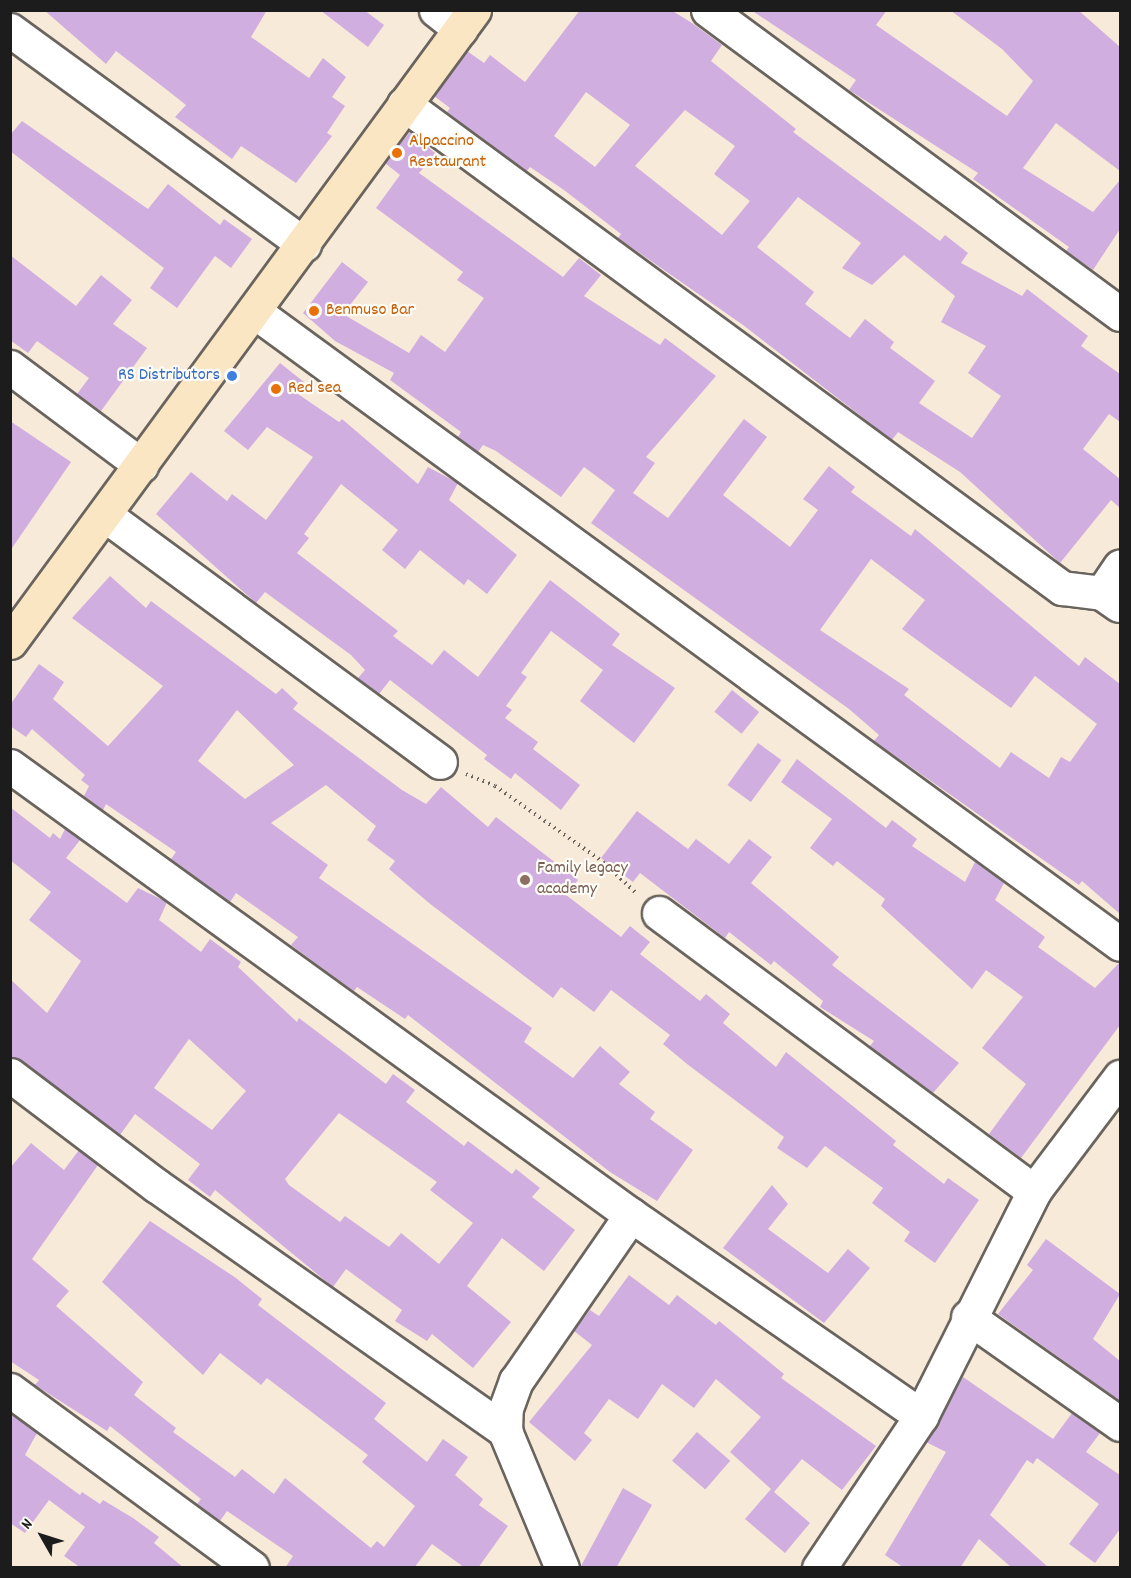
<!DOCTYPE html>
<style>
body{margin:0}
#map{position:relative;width:1131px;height:1578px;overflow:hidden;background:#f8ead8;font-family:Dekko,sans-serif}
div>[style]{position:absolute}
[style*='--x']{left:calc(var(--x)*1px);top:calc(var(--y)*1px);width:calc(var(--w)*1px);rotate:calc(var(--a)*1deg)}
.building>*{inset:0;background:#d1aee0;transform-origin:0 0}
.path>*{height:4px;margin-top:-2px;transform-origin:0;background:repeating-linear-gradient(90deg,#69645e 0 1.5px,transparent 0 6px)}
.roads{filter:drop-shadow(2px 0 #69645e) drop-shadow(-2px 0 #69645e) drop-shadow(0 2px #69645e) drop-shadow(0 -2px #69645e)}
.minor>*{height:33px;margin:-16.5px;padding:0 16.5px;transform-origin:16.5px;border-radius:16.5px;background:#fff}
.secondary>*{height:33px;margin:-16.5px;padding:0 16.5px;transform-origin:16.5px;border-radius:16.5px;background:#fbe6c4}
.dots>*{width:16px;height:16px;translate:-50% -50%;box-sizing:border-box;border:3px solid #fdfcf7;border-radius:50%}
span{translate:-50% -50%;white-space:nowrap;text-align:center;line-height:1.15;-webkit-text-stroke:4.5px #fdfcf7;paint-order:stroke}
.food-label{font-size:18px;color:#c56008}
.left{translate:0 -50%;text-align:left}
.shop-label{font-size:18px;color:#366cbe}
.right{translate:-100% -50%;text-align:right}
.education-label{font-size:18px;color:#785e54}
.frame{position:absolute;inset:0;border:12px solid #1c1c1c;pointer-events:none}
.north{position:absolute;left:12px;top:1506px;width:60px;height:60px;-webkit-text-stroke:4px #fdfcf7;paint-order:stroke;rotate:309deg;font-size:16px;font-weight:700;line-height:24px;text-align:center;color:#1c1c1c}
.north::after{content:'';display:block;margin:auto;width:21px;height:27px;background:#1c1c1c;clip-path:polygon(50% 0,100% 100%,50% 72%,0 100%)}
</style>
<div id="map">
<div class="building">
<div style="clip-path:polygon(44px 10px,267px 10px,251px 37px,309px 78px,323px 58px,346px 77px,332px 97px,345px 106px,327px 133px,332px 136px,296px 183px,241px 146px,232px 159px,175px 117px,186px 105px,167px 90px,116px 51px,106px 64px)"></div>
<div style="clip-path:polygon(320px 10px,364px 10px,384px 25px,368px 47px)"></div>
<div style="clip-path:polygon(evenodd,580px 10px,671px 10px,692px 23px,722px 45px,711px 61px,796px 129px,793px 132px,940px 241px,945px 235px,968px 253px,961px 263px,1022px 296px,1027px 289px,1088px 336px,1081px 346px,1120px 374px,1120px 422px,1109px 414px,1083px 449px,1120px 479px,1120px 508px,1111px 500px,1060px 563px,960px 472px,898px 432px,892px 440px,743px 325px,618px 238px,621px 234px,564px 190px,530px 167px,527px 171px,447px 112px,450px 108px,434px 96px,467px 51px,484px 63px,490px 55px,525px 82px,580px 10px,586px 92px,630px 125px,595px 167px,554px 136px,586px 92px,580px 10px,685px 110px,735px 146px,714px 174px,750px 201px,722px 235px,635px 166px,685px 110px,580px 10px,798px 197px,861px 243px,842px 268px,872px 285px,904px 255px,955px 296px,941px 322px,986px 346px,968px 373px,1001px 396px,972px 438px,919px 403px,935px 381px,890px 348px,894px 342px,865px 319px,850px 338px,805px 304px,814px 292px,757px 247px,798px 197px)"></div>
<div style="clip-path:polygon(751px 10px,887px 10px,876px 25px,1007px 116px,1033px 81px,1002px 49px,950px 10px,1078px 10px,1120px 47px,1120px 171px,1056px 123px,1023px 168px,1093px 212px,1120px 180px,1120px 229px,1093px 270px,1066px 251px,1069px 247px,973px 179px,978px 173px,849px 90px,856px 80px)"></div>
<div style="clip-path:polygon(22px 121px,148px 209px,168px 184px,220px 225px,224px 219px,252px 239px,231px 268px,215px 256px,177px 308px,150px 288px,164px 268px,10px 151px,10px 135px)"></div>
<div style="clip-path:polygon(evenodd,410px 132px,436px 154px,419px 173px,563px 277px,579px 258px,601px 275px,584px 296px,660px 345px,665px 338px,716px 376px,646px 457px,655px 463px,633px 493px,668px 518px,744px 419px,767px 437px,723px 495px,790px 547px,818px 510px,803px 499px,829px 466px,855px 487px,851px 492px,911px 536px,915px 529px,1079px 666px,1085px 657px,1120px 684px,1120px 914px,1082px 881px,1079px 885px,874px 741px,879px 735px,849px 709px,591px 523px,615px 490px,584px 467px,561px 497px,496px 451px,483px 445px,478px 452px,458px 437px,461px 432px,390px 380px,394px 373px,335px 341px,303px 313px,342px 262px,368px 282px,343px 314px,409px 353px,421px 335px,445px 352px,484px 298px,457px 280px,463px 272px,376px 208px,400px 175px,385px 163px,410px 132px,871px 559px,925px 600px,902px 629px,932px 651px,1011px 708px,1035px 676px,1097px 724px,1070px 762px,1061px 757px,1049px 778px,1011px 752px,1000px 768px,904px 695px,909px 689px,820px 630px,871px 559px)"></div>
<div style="clip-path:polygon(10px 255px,76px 306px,101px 275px,132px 300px,113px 324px,147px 348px,101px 411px,77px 394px,89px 378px,37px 341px,28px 353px,10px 340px)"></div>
<div style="clip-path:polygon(280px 363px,304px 382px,295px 392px,339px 422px,342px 419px,418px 484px,428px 467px,458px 483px,449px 500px,517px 555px,487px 594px,468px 579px,464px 585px,420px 550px,405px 569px,382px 550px,398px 530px,341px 484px,304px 534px,309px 538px,297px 553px,398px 631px,393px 636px,432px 665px,444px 650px,478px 677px,550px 580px,620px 634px,612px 645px,675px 688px,634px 743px,580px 701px,603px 670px,551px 631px,521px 673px,527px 677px,506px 706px,512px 710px,505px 718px,538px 742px,533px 749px,580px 785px,561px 810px,515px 773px,511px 779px,484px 759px,487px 755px,390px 680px,379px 694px,358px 678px,365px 670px,351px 655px,265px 592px,256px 603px,156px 514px,191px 472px,227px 501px,232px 494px,266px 520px,313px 457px,267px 427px,248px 450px,224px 431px)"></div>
<div style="clip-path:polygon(10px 421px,71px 462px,10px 551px)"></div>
<div style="clip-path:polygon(evenodd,110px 576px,146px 608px,151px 601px,276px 694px,282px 688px,298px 703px,293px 709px,402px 790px,426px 804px,441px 787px,488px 827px,496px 817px,578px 880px,566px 895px,621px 937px,630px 926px,650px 942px,640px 954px,700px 1001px,706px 994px,730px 1014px,723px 1023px,776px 1067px,786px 1052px,896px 1141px,893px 1145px,944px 1184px,948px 1178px,979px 1200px,935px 1263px,904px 1241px,910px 1232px,872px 1203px,883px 1188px,825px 1146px,807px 1168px,777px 1148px,784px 1137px,687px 1064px,663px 1044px,670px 1035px,611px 990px,594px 1012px,561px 987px,553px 998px,429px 903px,389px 869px,395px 861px,367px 840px,376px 826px,326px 785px,271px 823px,328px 865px,319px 878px,532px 1028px,524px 1042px,573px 1078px,600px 1046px,630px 1072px,619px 1084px,655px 1112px,650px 1119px,693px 1150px,657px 1201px,610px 1172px,408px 1015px,405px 1019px,357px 987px,354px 991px,326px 971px,291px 945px,298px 937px,236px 893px,230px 902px,171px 859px,176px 852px,106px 804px,103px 810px,84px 796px,89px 786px,81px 780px,85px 775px,32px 729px,26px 737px,10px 726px,10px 705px,39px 664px,64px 682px,53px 699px,108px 746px,163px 686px,72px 618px,110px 576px,237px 710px,294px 765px,245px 799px,198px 761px,237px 710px)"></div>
<div style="left:732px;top:690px;width:35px;height:28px;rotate:39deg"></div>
<div style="left:758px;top:743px;width:29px;height:52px;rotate:36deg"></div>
<div style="clip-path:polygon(797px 759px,886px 828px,892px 820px,917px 839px,912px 846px,965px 882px,975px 862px,1004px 883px,995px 900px,1045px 937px,1038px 947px,1095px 988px,1120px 962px,1120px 1025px,1021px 1158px,989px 1134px,1026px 1084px,982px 1048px,1023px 997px,986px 970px,972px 989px,881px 906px,885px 899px,837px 861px,833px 866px,810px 848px,832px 819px,781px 782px)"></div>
<div style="clip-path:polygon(evenodd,10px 807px,50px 838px,53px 833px,60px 839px,65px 829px,80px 840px,66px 858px,127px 903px,138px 888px,167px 902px,159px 920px,201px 952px,210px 939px,241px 962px,238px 967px,297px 1022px,299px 1018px,386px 1084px,393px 1074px,415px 1090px,406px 1102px,464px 1146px,468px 1141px,512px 1174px,516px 1169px,540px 1188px,532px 1197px,575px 1230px,544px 1271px,502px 1238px,467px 1286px,511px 1322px,473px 1368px,432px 1334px,427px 1341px,395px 1321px,402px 1310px,346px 1269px,333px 1287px,215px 1190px,210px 1197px,188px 1180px,200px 1164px,135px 1114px,120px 1135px,10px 1057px,10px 979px,47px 1013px,81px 961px,29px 920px,51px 892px,10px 860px,10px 807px,189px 1039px,246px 1091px,212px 1130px,154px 1088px,189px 1039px,10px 807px,339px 1113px,437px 1182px,430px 1190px,473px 1223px,439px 1264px,401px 1233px,389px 1247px,345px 1216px,340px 1222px,289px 1185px,285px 1179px,339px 1113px)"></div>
<div style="clip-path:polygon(637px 811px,688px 849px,696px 839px,729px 864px,749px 839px,772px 857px,751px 883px,839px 957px,832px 965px,959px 1063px,933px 1093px,870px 1046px,874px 1041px,820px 1007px,823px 1001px,774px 961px,771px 965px,729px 932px,725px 938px,640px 873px,633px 882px,601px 858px)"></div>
<div style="clip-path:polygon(31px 1143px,64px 1170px,79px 1150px,98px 1165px,32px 1259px,69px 1291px,56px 1306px,143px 1382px,134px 1395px,176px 1428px,173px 1432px,235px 1477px,242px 1469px,274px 1494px,285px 1478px,371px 1548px,377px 1541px,384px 1547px,415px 1506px,362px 1462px,368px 1455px,267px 1378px,261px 1385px,220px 1353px,203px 1375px,102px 1282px,150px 1221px,236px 1278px,262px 1299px,258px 1305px,386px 1403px,374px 1419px,427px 1462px,443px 1439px,468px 1457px,455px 1475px,483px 1499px,479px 1505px,508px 1526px,478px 1568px,465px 1568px,432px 1544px,414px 1568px,285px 1568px,293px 1556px,227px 1511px,220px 1521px,197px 1504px,201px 1499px,110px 1426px,107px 1431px,35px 1385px,39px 1380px,10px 1361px,10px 1168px)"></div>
<div style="clip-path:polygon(772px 1185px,788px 1204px,768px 1229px,828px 1273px,848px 1249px,870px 1268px,824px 1323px,723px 1248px)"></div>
<div style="clip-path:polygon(1046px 1239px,1120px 1294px,1093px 1339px,1120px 1361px,1120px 1401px,998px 1314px,1033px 1270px,1027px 1265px)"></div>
<div style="clip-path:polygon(629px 1275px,669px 1305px,677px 1295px,716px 1325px,719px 1321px,784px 1374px,781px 1378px,876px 1446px,842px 1490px,802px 1459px,774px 1492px,810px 1523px,785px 1553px,745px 1519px,771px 1489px,730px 1452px,761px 1417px,716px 1379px,694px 1408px,662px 1384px,638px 1419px,609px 1399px,584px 1433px,592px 1440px,575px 1461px,529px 1422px,592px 1345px,574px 1331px,590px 1310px,599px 1316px)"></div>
<div style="clip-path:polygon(963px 1377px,1053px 1439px,1072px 1413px,1100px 1433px,1086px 1452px,1120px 1475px,1120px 1529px,1095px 1563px,1069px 1544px,1099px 1504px,1037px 1458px,1033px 1464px,1027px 1460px,990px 1515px,1049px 1568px,1012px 1568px,979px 1539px,960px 1568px,904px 1568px,885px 1555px,946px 1452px,926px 1442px)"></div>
<div style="clip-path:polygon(12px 1415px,37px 1433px,25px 1455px,80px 1495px,82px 1492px,100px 1504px,103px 1500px,133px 1518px,159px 1537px,154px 1543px,184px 1568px,81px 1568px,64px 1556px,85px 1527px,49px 1500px,25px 1533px,10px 1523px)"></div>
<div style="left:697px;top:1432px;width:44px;height:38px;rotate:41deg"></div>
<div style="clip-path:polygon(623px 1488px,652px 1505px,616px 1568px,580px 1568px)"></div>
</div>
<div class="path">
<div style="--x:466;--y:774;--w:31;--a:22"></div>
<div style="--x:495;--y:786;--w:132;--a:35.1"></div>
<div style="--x:603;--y:862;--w:45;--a:43.2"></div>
</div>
<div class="roads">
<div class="minor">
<div style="--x:436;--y:10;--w:31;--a:38"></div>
<div style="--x:708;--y:10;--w:512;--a:36.42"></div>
<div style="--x:10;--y:30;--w:364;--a:36.1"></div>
<div style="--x:404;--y:104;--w:817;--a:36.34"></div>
<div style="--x:1062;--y:588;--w:40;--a:7.1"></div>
<div style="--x:255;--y:312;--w:1071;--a:36.15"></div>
<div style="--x:10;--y:367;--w:164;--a:36.8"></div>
<div style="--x:105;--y:515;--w:416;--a:36.4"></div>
<div style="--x:1119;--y:605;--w:21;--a:-145"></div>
<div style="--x:1102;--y:593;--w:32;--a:-56"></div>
<div style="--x:10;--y:766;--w:766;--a:35.87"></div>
<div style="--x:631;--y:1215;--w:353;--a:34.7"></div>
<div style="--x:659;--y:913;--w:467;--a:36.6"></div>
<div style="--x:10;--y:1075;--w:184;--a:37.1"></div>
<div style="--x:157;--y:1186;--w:426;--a:35.1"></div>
<div style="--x:968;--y:1317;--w:186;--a:35.1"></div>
<div style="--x:10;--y:1390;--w:300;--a:36.3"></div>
<div style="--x:562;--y:1568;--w:148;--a:-112.6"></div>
<div style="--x:505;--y:1431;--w:23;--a:-88"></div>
<div style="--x:506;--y:1408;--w:29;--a:-70"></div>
<div style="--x:516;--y:1381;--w:202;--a:-55.3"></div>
<div style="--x:819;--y:1568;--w:183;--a:-56.1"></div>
<div style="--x:921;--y:1416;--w:252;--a:-63.3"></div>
<div style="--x:1034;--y:1191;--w:143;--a:-53"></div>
</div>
<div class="secondary">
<div style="--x:10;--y:642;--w:784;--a:-53.71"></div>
</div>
</div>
<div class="dots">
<div style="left:397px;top:153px;background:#e8710a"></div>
<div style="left:314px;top:311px;background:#e8710a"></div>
<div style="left:232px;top:376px;background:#3f7fe0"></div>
<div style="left:276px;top:389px;background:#e8710a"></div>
<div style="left:525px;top:880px;background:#8d6e63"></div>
</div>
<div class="food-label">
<span class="left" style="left:409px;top:153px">Alpaccino<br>Restaurant</span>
<span class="left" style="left:326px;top:311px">Benmuso Bar</span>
<span class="left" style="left:288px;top:389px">Red sea</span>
</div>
<div class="shop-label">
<span class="right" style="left:220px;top:376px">RS Distributors</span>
</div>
<div class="education-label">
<span class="left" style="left:537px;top:880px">Family legacy<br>academy</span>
</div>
<div class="frame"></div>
<div class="north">N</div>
</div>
